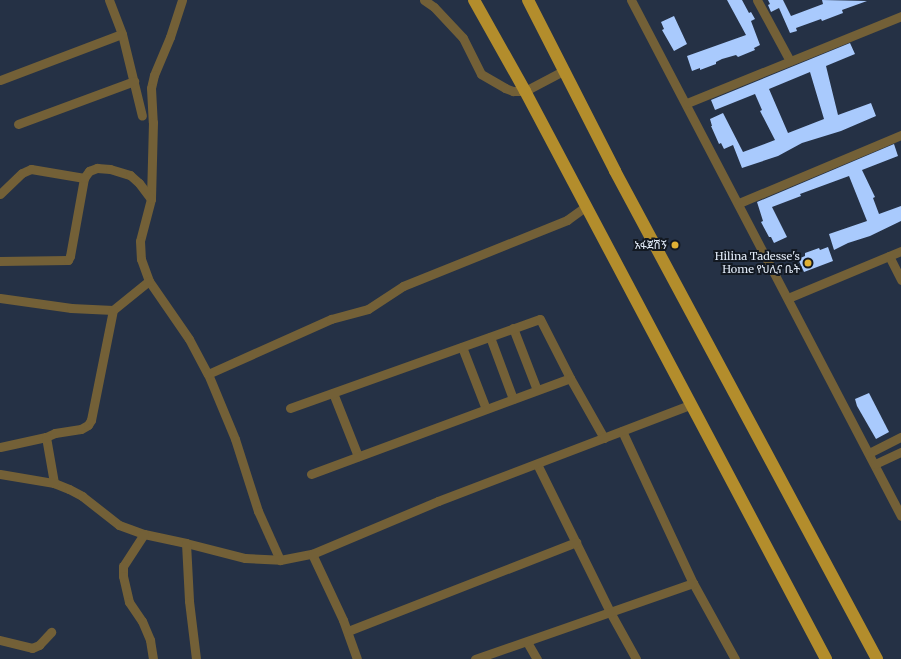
<!DOCTYPE html>
<meta charset="utf-8">
<style>
body{margin:0}
#map{position:relative;width:901px;height:659px;overflow:hidden;background:#253145;font-family:Merriweather,"Noto Sans Ethiopic",serif}
div>[style]{position:absolute}
[style*='--x']{left:calc(var(--x)*1px);top:calc(var(--y)*1px);width:calc(var(--w)*1px);rotate:calc(var(--a)*1deg)}
.building>*{inset:0;background:#a9cafd}
.street>*{height:9px;margin:-4.5px;padding:0 4.5px;transform-origin:4.5px;border-radius:4.5px;background:#736037}
.primary>*{height:12px;margin:-6px;padding:0 6px;transform-origin:6px;border-radius:6px;background:#b38d2c}
.dots>*{width:11px;height:11px;translate:-50% -50%;box-sizing:border-box;border:2px solid #131922;border-radius:50%}
span{translate:-50% -50%;white-space:nowrap;text-align:center;line-height:1.15;-webkit-text-stroke:4px #131922;paint-order:stroke}
.poi-label{font-size:11px;color:#e1eaf7}
.right{translate:-100% -50%;text-align:right}
</style>
<div id="map">
<div class="building">
<div style="clip-path:polygon(727px 0,742px 0,749px 13px,751px 12px,755px 19px,751px 21px,760px 45px,754px 48px,755px 50px,738px 57px,736px 55px,722px 59px,716px 62px,716px 64px,700px 70px,700px 68px,692px 71px,687px 56px,746px 35px)"></div>
<div style="clip-path:polygon(768px 0,783px 0,791px 16px,823px 4px,822px 0,867px 1px,842px 10px,843px 13px,822px 21px,821px 19px,796px 28px,797px 31px,790px 33px,779px 8px,771px 12px,768px 5px,770px 4px)"></div>
<div style="clip-path:polygon(674px 16px,687px 44px,674px 51px,662px 30px,664px 29px,661px 22px)"></div>
<div style="clip-path:polygon(evenodd,850px 43px,855px 54px,826px 66px,838px 115px,871px 103px,876px 116px,841px 131px,802px 143px,778px 156px,742px 168px,733px 145px,724px 149px,721px 143px,719px 144px,711px 126px,712px 126px,710px 119px,723px 113px,743px 152px,775px 140px,760px 111px,762px 110px,755px 94px,715px 110px,711px 100px,850px 43px,810px 72px,824px 119px,788px 133px,769px 89px,810px 72px)"></div>
<div style="clip-path:polygon(894px 144px,898px 156px,862px 170px,875px 197px,873px 198px,879px 214px,901px 206px,901px 221px,870px 236px,848px 243px,834px 250px,829px 234px,867px 221px,849px 176px,800px 194px,801px 196px,772px 207px,787px 237px,774px 243px,771px 237px,769px 237px,761px 222px,763px 221px,757px 202px)"></div>
<div style="clip-path:polygon(828px 247px,833px 261px,804px 272px,798px 259px,805px 256px,805px 253px,819px 248px,820px 250px)"></div>
<div style="clip-path:polygon(869px 393px,889px 432px,876px 439px,857px 406px,855px 399px)"></div>
</div>
<div class="street">
<div style="--x:109;--y:0;--w:36;--a:69"></div>
<div style="--x:122;--y:34;--w:84;--a:76.3"></div>
<div style="--x:182;--y:0;--w:39;--a:108"></div>
<div style="--x:170;--y:37;--w:41;--a:112.8"></div>
<div style="--x:154;--y:75;--w:13;--a:103"></div>
<div style="--x:151;--y:88;--w:34;--a:87"></div>
<div style="--x:153;--y:122;--w:77;--a:91.5"></div>
<div style="--x:151;--y:199;--w:43;--a:104.7"></div>
<div style="--x:140;--y:241;--w:18;--a:87"></div>
<div style="--x:141;--y:259;--w:23;--a:70"></div>
<div style="--x:149;--y:281;--w:70;--a:55.4"></div>
<div style="--x:189;--y:339;--w:40;--a:62"></div>
<div style="--x:208;--y:374;--w:70;--a:67.4"></div>
<div style="--x:235;--y:439;--w:76;--a:72.3"></div>
<div style="--x:258;--y:511;--w:54;--a:65.8"></div>
<div style="--x:424;--y:0;--w:12;--a:35"></div>
<div style="--x:434;--y:7;--w:42;--a:46.9"></div>
<div style="--x:463;--y:38;--w:40;--a:63.4"></div>
<div style="--x:481;--y:74;--w:28;--a:30"></div>
<div style="--x:505;--y:88;--w:9;--a:21"></div>
<div style="--x:513;--y:91;--w:12;--a:0"></div>
<div style="--x:525;--y:91;--w:45;--a:-27.7"></div>
<div style="--x:631;--y:0;--w:582;--a:62.38"></div>
<div style="--x:757;--y:0;--w:69;--a:61.6"></div>
<div style="--x:0;--y:80;--w:130;--a:-20.7"></div>
<div style="--x:687;--y:103;--w:231;--a:-22.1"></div>
<div style="--x:18;--y:124;--w:124;--a:-20.3"></div>
<div style="--x:0;--y:194;--w:30;--a:-44"></div>
<div style="--x:22;--y:173;--w:10;--a:-24"></div>
<div style="--x:31;--y:169;--w:54;--a:9.6"></div>
<div style="--x:739;--y:203;--w:176;--a:-22.8"></div>
<div style="--x:889;--y:256;--w:27;--a:63"></div>
<div style="--x:0;--y:261;--w:68;--a:-0.8"></div>
<div style="--x:68;--y:260;--w:4;--a:-63"></div>
<div style="--x:70;--y:256;--w:79;--a:-79.8"></div>
<div style="--x:84;--y:178;--w:9;--a:-54"></div>
<div style="--x:89;--y:171;--w:9;--a:-21"></div>
<div style="--x:97;--y:168;--w:13;--a:4"></div>
<div style="--x:110;--y:169;--w:21;--a:17"></div>
<div style="--x:130;--y:175;--w:12;--a:42"></div>
<div style="--x:139;--y:183;--w:20;--a:53"></div>
<div style="--x:0;--y:298;--w:72;--a:8"></div>
<div style="--x:71;--y:308;--w:42;--a:2.7"></div>
<div style="--x:113;--y:310;--w:46;--a:-38.9"></div>
<div style="--x:788;--y:298;--w:122;--a:-22.6"></div>
<div style="--x:513;--y:328;--w:66;--a:68.8"></div>
<div style="--x:490;--y:337;--w:66;--a:69.6"></div>
<div style="--x:462;--y:347;--w:66;--a:68.8"></div>
<div style="--x:208;--y:374;--w:135;--a:-24.1"></div>
<div style="--x:331;--y:319;--w:38;--a:-15"></div>
<div style="--x:368;--y:309;--w:42;--a:-33.3"></div>
<div style="--x:403;--y:286;--w:177;--a:-21.9"></div>
<div style="--x:567;--y:220;--w:22;--a:-36"></div>
<div style="--x:333;--y:393;--w:68;--a:68.4"></div>
<div style="--x:290;--y:408;--w:265;--a:-19.6"></div>
<div style="--x:540;--y:319;--w:66;--a:63"></div>
<div style="--x:622;--y:431;--w:168;--a:65"></div>
<div style="--x:693;--y:583;--w:87;--a:61.1"></div>
<div style="--x:46;--y:437;--w:10;--a:-24"></div>
<div style="--x:55;--y:433;--w:26;--a:-9"></div>
<div style="--x:81;--y:429;--w:8;--a:-30"></div>
<div style="--x:88;--y:425;--w:6;--a:-59"></div>
<div style="--x:91;--y:420;--w:112;--a:-78.7"></div>
<div style="--x:0;--y:447;--w:47;--a:-12.3"></div>
<div style="--x:46;--y:437;--w:47;--a:80.1"></div>
<div style="--x:54;--y:483;--w:16;--a:22"></div>
<div style="--x:69;--y:489;--w:15;--a:28"></div>
<div style="--x:82;--y:496;--w:47;--a:38.1"></div>
<div style="--x:119;--y:525;--w:27;--a:20"></div>
<div style="--x:144;--y:534;--w:43;--a:12.1"></div>
<div style="--x:186;--y:543;--w:61;--a:14.3"></div>
<div style="--x:245;--y:558;--w:35;--a:3"></div>
<div style="--x:280;--y:560;--w:33;--a:-11"></div>
<div style="--x:312;--y:554;--w:73;--a:64.8"></div>
<div style="--x:343;--y:620;--w:41;--a:70.3"></div>
<div style="--x:869;--y:453;--w:36;--a:-27"></div>
<div style="--x:537;--y:464;--w:165;--a:63.7"></div>
<div style="--x:610;--y:612;--w:54;--a:61"></div>
<div style="--x:875;--y:464;--w:29;--a:-25"></div>
<div style="--x:0;--y:474;--w:55;--a:9.5"></div>
<div style="--x:311;--y:474;--w:276;--a:-20.3"></div>
<div style="--x:570;--y:378;--w:69;--a:60.5"></div>
<div style="--x:144;--y:534;--w:38;--a:123"></div>
<div style="--x:123;--y:566;--w:10;--a:90"></div>
<div style="--x:123;--y:576;--w:27;--a:77"></div>
<div style="--x:129;--y:602;--w:23;--a:56"></div>
<div style="--x:142;--y:621;--w:21;--a:67"></div>
<div style="--x:150;--y:640;--w:19;--a:81"></div>
<div style="--x:186;--y:543;--w:58;--a:87"></div>
<div style="--x:189;--y:601;--w:58;--a:83.1"></div>
<div style="--x:312;--y:554;--w:137;--a:-22.8"></div>
<div style="--x:438;--y:501;--w:270;--a:-20.9"></div>
<div style="--x:348;--y:631;--w:245;--a:-21.3"></div>
<div style="--x:0;--y:640;--w:33;--a:14"></div>
<div style="--x:32;--y:648;--w:8;--a:-23"></div>
<div style="--x:39;--y:645;--w:18;--a:-47"></div>
<div style="--x:527;--y:642;--w:20;--a:60"></div>
<div style="--x:475;--y:659;--w:231;--a:-19.2"></div>
</div>
<div class="primary">
<div style="--x:474;--y:0;--w:104;--a:60.7"></div>
<div style="--x:525;--y:91;--w:643;--a:62.08"></div>
<div style="--x:528;--y:0;--w:192;--a:63"></div>
<div style="--x:615;--y:171;--w:554;--a:61.77"></div>
</div>
<div class="dots">
<div style="left:675px;top:245px;background:#e0b034"></div>
<div style="left:808px;top:263px;background:#e0b034"></div>
</div>
<div class="poi-label">
<span class="right" style="left:667px;top:245px">አፋጀሽኝ</span>
<span class="right" style="left:800px;top:263px">Hilina Tadesse's<br>Home የህሊና ቤት</span>
</div>
</div>
